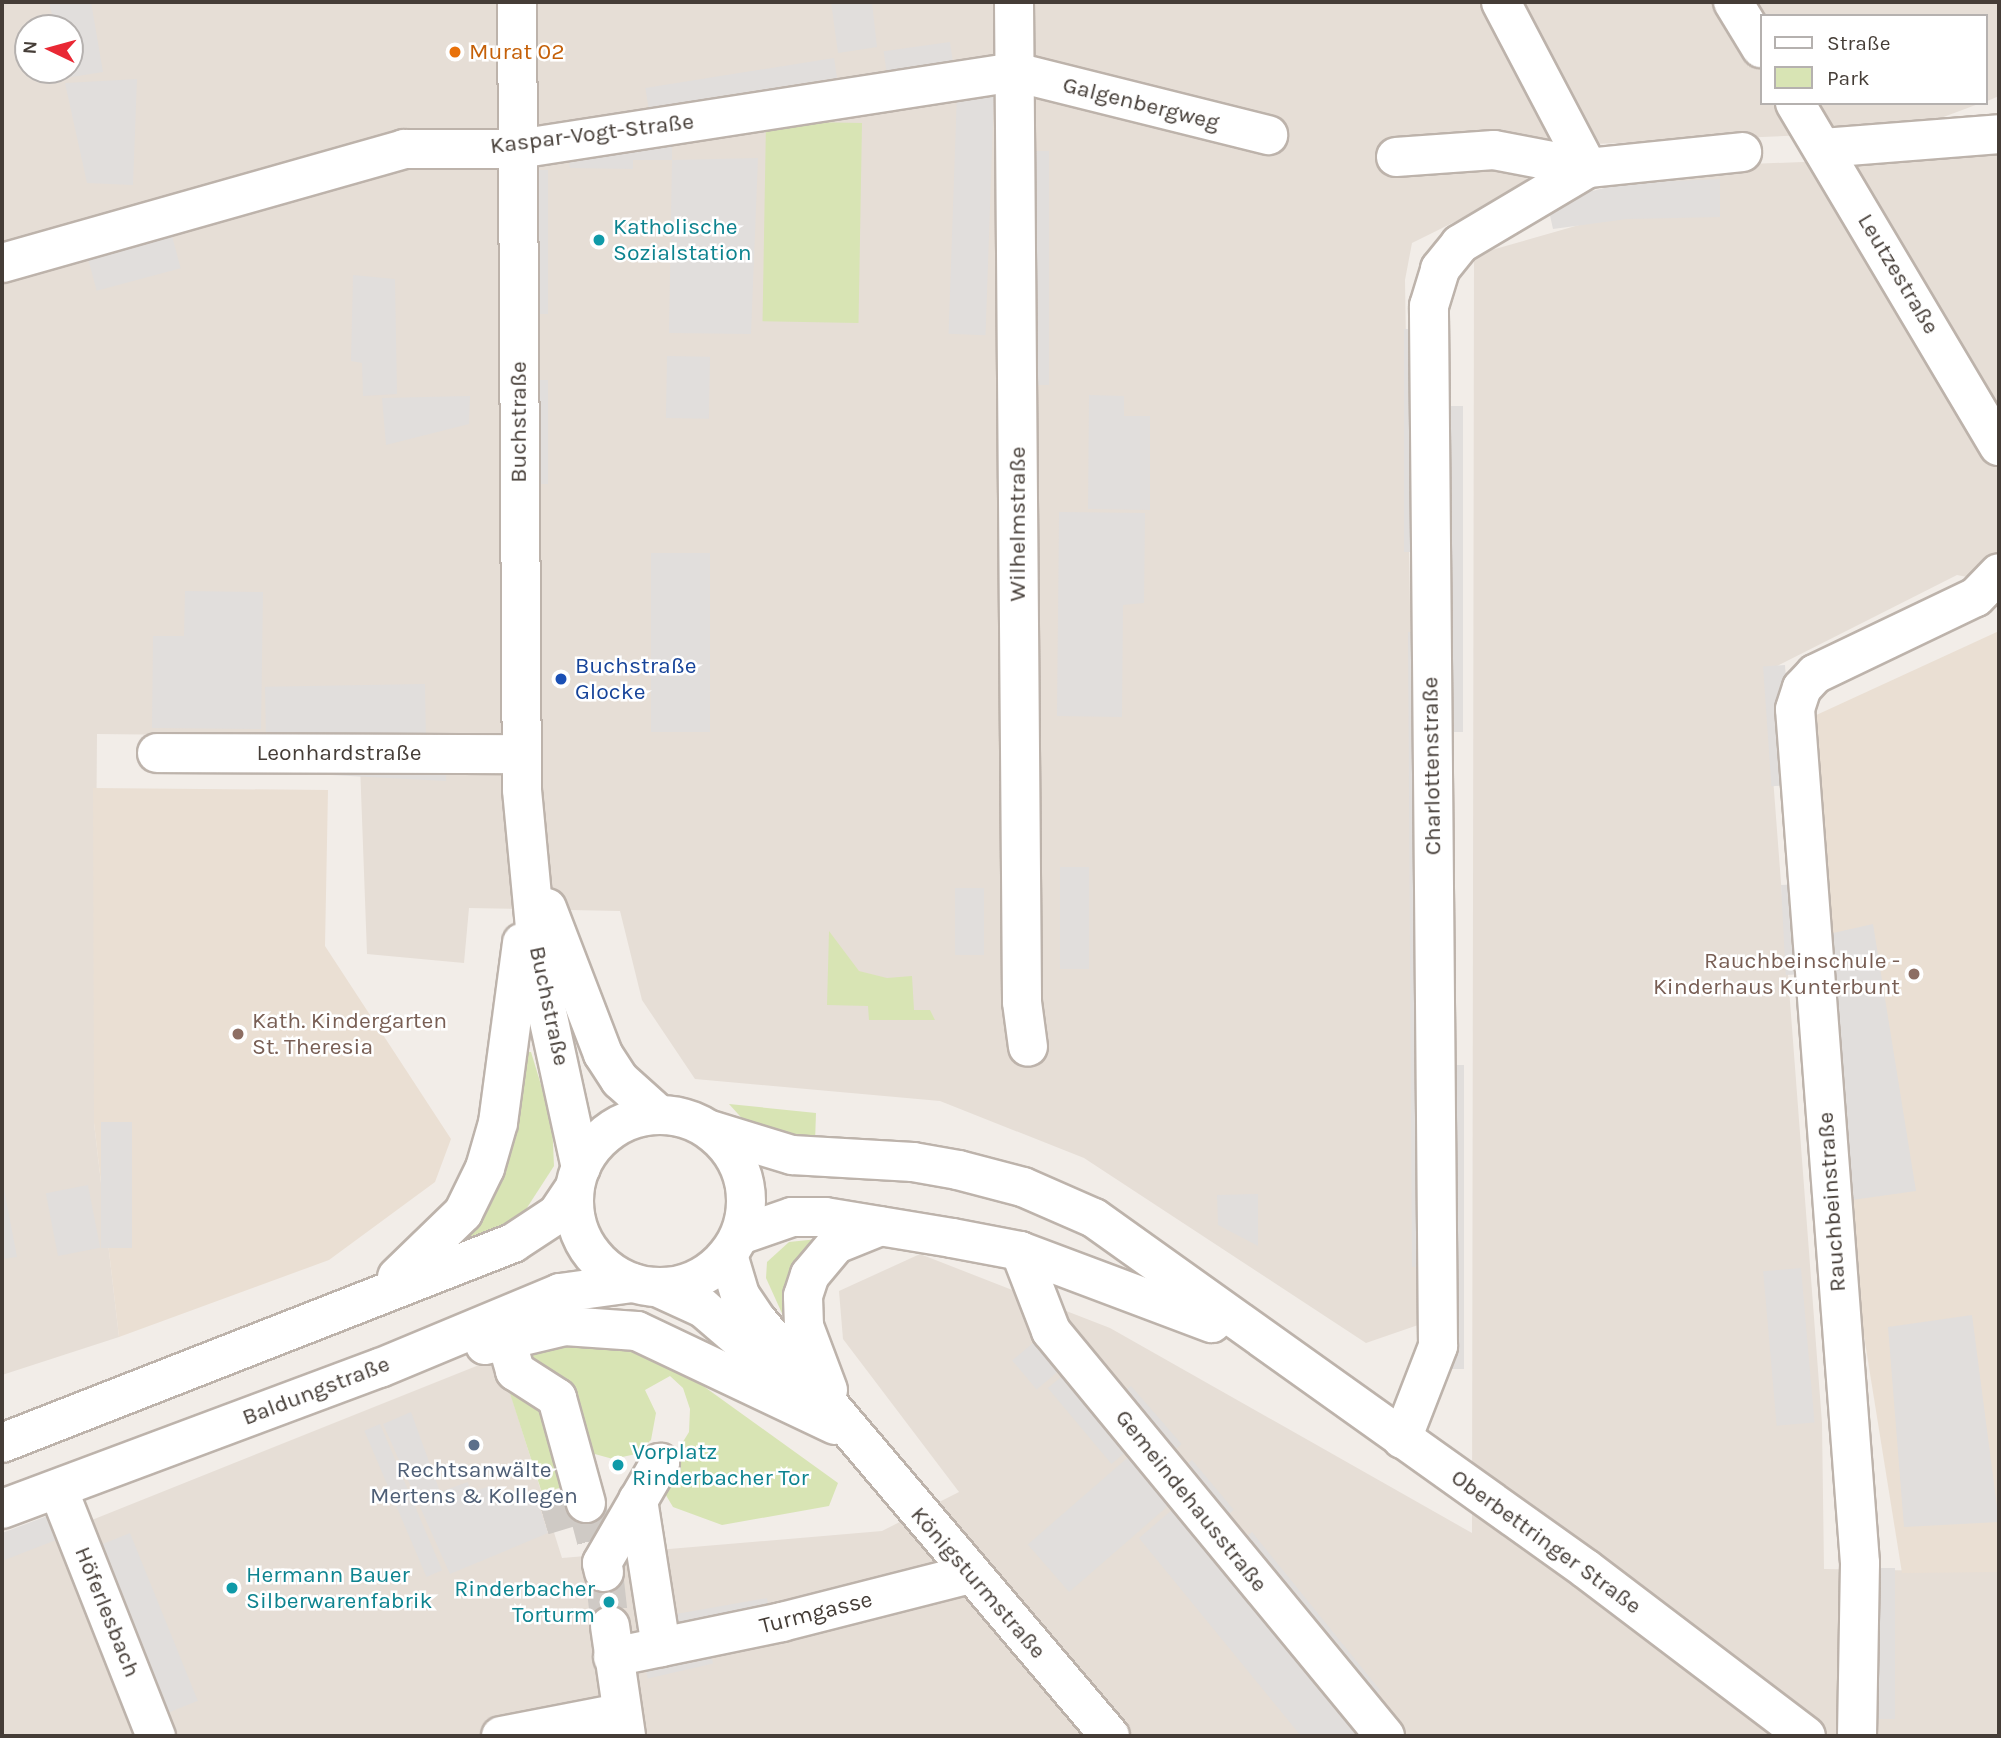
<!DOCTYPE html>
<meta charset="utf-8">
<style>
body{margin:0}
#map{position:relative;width:2001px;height:1738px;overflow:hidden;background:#f2ede8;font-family:Karla,sans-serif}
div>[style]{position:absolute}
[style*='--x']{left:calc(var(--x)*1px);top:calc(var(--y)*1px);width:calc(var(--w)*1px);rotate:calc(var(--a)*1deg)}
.residential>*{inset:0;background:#e6ded6}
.education>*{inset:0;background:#eadfd3}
.green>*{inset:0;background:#d8e4b4;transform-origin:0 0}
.parking>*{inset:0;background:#e1dedc;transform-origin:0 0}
.minor-tunnel>*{height:38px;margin-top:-19px;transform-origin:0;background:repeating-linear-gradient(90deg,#cfcac5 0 38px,transparent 0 57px)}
.roads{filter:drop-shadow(2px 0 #bdb3ab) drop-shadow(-2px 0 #bdb3ab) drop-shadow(0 2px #bdb3ab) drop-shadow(0 -2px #bdb3ab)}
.minor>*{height:38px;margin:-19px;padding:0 19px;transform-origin:19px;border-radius:19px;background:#fff}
.minor>.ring{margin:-19px;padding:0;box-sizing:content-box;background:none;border:38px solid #fff;border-radius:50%}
.dots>*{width:19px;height:19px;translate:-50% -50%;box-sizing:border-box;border:4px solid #fff;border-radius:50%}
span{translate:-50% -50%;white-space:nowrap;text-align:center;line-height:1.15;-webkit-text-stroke:5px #fff;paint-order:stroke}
.food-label{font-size:23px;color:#c56008}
.left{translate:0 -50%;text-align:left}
.street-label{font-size:23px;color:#453d37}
.culture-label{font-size:23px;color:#0d838f}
.right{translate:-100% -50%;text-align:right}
.transit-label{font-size:23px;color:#164399}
.education-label{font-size:23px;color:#785e54}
.service-label{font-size:23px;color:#4e5e75}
.frame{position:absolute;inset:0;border:4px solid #453d37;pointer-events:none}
.legend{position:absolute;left:1760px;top:14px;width:228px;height:91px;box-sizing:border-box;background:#fff;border:2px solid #b5b1af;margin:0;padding:9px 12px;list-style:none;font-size:21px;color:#453d37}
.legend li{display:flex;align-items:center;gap:14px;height:35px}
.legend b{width:35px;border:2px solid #b5b1af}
.north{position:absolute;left:14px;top:14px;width:70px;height:70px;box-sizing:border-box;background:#fff;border:2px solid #b5b1af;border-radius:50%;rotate:275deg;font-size:19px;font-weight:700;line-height:28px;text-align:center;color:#453d37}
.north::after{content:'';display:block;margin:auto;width:24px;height:32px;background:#e92834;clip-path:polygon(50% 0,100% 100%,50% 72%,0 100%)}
</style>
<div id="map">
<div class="residential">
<div style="clip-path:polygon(evenodd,2px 2px,1999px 2px,1999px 96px,1985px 102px,1985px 16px,1761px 16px,1761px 103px,1981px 103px,1906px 131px,1546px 146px,1521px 189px,1412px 243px,1405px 280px,1421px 1324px,1366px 1343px,1084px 1158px,940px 1101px,695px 1079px,642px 1000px,620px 911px,469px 908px,464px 963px,367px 954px,359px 737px,97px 734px,94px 1123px,119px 1337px,2px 1375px,2px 2px,28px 28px,70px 28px,70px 70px,28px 70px,28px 28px)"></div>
<div style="clip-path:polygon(1999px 154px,1999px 583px,1957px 575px,1765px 672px,1822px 1423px,1824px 1569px,1999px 1572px,1999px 1736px,2px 1736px,2px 1556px,499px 1357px,562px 1558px,882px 1531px,959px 1492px,843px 1339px,839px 1291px,920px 1254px,1110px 1328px,1472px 1533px,1474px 255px,1649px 205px,1652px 168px)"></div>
</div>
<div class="education">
<div style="clip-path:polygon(1999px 631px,1999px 1572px,1902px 1573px,1847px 1230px,1812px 717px)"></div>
<div style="clip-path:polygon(93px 788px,328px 790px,325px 946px,451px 1139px,435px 1182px,329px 1260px,119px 1337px,94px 1123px)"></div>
</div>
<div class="green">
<div style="left:862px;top:123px;width:200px;height:96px;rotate:91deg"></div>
<div style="clip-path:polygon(829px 931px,859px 971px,887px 978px,912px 976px,914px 1010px,930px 1010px,935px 1020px,869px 1020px,868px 1006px,827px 1005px)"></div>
<div style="clip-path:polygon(518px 1051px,531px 1052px,552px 1121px,554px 1166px,521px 1217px,468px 1246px,463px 1236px)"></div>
<div style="clip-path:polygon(729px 1104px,816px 1113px,815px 1142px,748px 1125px)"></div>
<div style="clip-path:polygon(818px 1239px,785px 1320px,766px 1278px,767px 1262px,789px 1242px)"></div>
<div style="clip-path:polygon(594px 1341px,645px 1354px,681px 1370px,838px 1483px,829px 1506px,722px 1525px,673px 1507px,664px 1492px,665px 1471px,689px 1432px,690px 1409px,683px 1388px,670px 1376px,645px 1390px,656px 1413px,651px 1440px,636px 1454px,613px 1459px,591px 1453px,519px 1352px)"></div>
<div style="clip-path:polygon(506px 1381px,548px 1401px,573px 1484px,542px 1493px)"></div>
</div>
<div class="parking">
<div style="clip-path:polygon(49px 2px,91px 2px,103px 72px,65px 78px,70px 28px,55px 28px)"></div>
<div style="clip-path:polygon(831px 2px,872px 2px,877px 47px,838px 53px)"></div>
<div style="left:950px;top:42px;width:21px;height:67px;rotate:82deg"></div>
<div style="left:834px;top:58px;width:20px;height:191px;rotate:81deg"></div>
<div style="clip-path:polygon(137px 79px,133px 185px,87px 183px,65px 83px)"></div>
<div style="left:957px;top:92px;width:37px;height:242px;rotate:2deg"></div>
<div style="clip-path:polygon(672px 134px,672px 160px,758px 158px,751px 334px,669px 333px,672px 160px,633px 160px,633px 169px,570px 168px,566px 146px)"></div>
<div style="left:1028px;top:151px;width:21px;height:234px"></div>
<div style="left:528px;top:170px;width:20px;height:144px"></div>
<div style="clip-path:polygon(1720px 179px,1720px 217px,1627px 219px,1553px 229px,1547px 202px,1625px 183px)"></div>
<div style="left:168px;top:221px;width:49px;height:87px;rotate:75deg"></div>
<div style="clip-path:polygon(353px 275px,395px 279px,397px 394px,363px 396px,362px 363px,351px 361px)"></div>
<div style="left:1404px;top:329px;width:18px;height:223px"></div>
<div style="left:667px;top:356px;width:43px;height:62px;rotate:1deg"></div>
<div style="left:548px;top:380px;width:104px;height:19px;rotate:90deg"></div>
<div style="clip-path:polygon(1089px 395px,1124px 396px,1124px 416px,1150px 416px,1150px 510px,1088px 509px)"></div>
<div style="clip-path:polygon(470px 396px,469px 424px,386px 445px,382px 398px)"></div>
<div style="left:1443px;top:406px;width:20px;height:326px"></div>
<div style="clip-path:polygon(1059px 512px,1145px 513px,1144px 603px,1123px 605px,1122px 717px,1057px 716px)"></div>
<div style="left:651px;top:553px;width:59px;height:179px"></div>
<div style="clip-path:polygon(185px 591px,263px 592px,261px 729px,152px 728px,153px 636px,184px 636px)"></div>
<div style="clip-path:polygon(1408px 632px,1424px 632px,1431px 1266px,1412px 1267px)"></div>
<div style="left:1785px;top:665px;width:120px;height:22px;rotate:86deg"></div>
<div style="left:425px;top:684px;width:51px;height:160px;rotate:89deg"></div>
<div style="left:447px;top:762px;width:19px;height:289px;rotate:93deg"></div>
<div style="left:1060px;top:867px;width:29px;height:102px"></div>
<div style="left:1801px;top:884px;width:90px;height:20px;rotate:87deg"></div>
<div style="left:955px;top:888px;width:29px;height:67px"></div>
<div style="clip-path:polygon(1873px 924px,1916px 1191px,1852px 1200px,1833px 933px)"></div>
<div style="left:1445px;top:1065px;width:19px;height:304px"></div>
<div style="left:101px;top:1122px;width:31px;height:126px"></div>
<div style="clip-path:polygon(2px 1178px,17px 1257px,2px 1259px)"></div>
<div style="left:88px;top:1185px;width:64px;height:43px;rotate:79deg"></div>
<div style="clip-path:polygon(1258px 1194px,1258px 1246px,1218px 1225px,1217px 1195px)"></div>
<div style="left:1801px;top:1268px;width:155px;height:38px;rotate:85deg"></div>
<div style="clip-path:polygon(1972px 1315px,1999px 1522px,1904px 1527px,1888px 1327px)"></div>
<div style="left:1039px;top:1338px;width:38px;height:35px;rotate:50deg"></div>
<div style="left:1067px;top:1372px;width:99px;height:25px;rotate:50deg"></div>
<div style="left:1131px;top:1386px;width:77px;height:21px;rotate:49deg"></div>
<div style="clip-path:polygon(411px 1412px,440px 1492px,468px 1482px,471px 1492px,491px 1486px,499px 1506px,535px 1494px,548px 1533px,450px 1574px,383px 1424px)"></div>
<div style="left:380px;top:1424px;width:159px;height:17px;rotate:67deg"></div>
<div style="left:1141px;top:1446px;width:63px;height:150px;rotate:49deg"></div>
<div style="left:1192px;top:1460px;width:65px;height:20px;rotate:50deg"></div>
<div style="clip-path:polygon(1186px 1498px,1377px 1736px,1301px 1736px,1139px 1538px)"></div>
<div style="clip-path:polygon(47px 1516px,56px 1540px,2px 1561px,2px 1533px)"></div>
<div style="left:1252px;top:1532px;width:204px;height:23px;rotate:51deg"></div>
<div style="left:130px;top:1533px;width:181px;height:32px;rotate:68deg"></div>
<div style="left:1878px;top:1568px;width:17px;height:151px"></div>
<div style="left:767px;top:1598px;width:17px;height:101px;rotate:80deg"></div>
<div style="left:709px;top:1646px;width:18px;height:67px;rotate:77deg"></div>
</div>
<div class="minor-tunnel">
<div style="--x:543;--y:1516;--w:45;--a:-16.8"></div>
<div style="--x:586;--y:1503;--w:62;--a:75.1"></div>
<div style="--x:604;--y:1572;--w:54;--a:83.7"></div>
</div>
<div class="roads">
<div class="minor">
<div style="--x:517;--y:2;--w:788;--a:89.64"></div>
<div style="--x:522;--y:790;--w:191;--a:84.6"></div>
<div style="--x:540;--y:980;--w:192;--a:77.7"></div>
<div style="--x:1014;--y:2;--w:1000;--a:89.54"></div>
<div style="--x:1022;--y:1002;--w:45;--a:82.4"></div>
<div style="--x:1733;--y:2;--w:54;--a:58.7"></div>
<div style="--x:1795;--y:103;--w:399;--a:59.3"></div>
<div style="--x:1823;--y:148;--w:177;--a:-4.5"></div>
<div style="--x:1396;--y:157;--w:98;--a:-4.1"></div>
<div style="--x:1494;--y:150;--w:96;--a:10.8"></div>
<div style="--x:1588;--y:168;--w:155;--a:-5.9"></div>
<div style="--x:2;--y:263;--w:418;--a:-15.8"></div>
<div style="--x:404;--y:149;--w:114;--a:0"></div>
<div style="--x:518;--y:149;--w:503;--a:-8.81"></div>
<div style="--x:1015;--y:72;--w:261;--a:14"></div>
<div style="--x:157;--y:753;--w:364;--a:0.2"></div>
<div style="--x:547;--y:908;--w:156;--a:69"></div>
<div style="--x:603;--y:1054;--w:31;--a:57"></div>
<div style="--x:620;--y:1080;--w:52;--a:41.9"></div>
<div class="ring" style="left:574px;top:1115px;width:134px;height:134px"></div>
<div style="--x:710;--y:1130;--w:86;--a:17"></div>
<div style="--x:792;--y:1155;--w:121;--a:3.3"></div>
<div style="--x:913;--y:1162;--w:46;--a:10.1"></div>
<div style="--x:958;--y:1170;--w:67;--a:14.7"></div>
<div style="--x:1023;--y:1187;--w:77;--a:23.6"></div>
<div style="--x:1094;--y:1218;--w:604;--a:35.5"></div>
<div style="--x:1586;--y:1569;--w:276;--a:37.2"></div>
<div style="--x:740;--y:1235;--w:55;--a:-19.1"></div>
<div style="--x:792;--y:1217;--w:33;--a:0"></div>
<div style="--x:825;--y:1217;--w:129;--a:9.4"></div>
<div style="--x:952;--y:1238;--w:69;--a:10.8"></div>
<div style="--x:1020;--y:1251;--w:205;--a:20.6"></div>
<div style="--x:1020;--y:1251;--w:86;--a:68.8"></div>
<div style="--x:1051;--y:1331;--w:525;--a:50.49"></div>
<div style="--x:728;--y:1255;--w:42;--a:73.3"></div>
<div style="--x:740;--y:1295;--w:29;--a:56"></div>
<div style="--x:756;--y:1319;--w:547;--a:49.67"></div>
<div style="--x:397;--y:1277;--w:92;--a:-44.1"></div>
<div style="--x:463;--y:1213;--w:50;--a:-63.9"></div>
<div style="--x:485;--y:1168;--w:47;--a:-73.9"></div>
<div style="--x:498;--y:1123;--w:182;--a:-82.4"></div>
<div style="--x:659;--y:1288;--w:48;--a:24.4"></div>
<div style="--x:703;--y:1308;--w:92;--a:40.6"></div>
<div style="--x:485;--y:1345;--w:82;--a:-13.4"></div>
<div style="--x:565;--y:1326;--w:72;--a:4"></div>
<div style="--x:637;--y:1331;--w:219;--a:25.4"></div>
<div style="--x:510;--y:1353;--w:19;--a:74"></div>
<div style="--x:515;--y:1371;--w:50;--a:32.7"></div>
<div style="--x:557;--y:1398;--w:109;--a:74.6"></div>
<div style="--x:828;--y:1390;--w:68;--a:-110.6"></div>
<div style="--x:804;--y:1326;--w:30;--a:-92"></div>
<div style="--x:803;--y:1296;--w:22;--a:-72"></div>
<div style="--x:810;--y:1275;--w:40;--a:-50"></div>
<div style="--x:836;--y:1244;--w:48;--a:-21.8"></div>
<div style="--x:1402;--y:1439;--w:100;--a:-68.8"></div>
<div style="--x:1438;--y:1346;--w:1040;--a:-90.5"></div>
<div style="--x:1429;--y:306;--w:39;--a:-73"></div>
<div style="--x:1440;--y:269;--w:32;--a:-51"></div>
<div style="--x:1460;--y:244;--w:149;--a:-30.7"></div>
<div style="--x:1588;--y:168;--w:187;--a:-117.7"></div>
<div style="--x:2;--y:1443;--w:549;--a:-21.37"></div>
<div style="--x:513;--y:1243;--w:53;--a:-33.4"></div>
<div style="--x:557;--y:1214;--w:30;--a:-56"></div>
<div style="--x:58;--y:1489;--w:266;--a:68.4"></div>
<div style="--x:638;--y:1500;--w:149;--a:81.1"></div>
<div style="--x:2;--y:1509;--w:403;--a:-20.5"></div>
<div style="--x:380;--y:1368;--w:195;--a:-22.6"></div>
<div style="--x:560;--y:1293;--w:73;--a:-7.9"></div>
<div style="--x:604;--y:1572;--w:9;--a:-103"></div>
<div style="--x:602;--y:1563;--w:116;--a:-59.9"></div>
<div style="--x:610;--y:1626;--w:111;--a:81.7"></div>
<div style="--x:613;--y:1657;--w:173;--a:-11.7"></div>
<div style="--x:782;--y:1622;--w:194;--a:-14.3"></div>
<div style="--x:501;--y:1736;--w:121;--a:-10.9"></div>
<div style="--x:1857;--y:1736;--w:173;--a:-89"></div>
<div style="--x:1860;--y:1563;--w:856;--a:-94.35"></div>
<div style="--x:1795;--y:709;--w:22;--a:-72"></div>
<div style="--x:1802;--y:688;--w:19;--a:-47"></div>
<div style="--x:1815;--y:674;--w:178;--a:-25.6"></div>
<div style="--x:1976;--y:597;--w:33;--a:-46"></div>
</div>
</div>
<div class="dots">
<div style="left:455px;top:52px;background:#e8710a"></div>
<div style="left:599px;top:240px;background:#0f9aa8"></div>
<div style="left:561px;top:679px;background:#1a4fb4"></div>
<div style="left:1914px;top:974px;background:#8d6e63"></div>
<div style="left:238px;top:1034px;background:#8d6e63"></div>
<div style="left:474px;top:1445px;background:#5c6f8a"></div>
<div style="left:618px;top:1465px;background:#0f9aa8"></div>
<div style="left:232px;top:1588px;background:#0f9aa8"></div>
<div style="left:609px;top:1602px;background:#0f9aa8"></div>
</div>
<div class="food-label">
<span class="left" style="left:469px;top:52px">Murat 02</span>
</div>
<div class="street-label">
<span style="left:1141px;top:104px;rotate:14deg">Galgenbergweg</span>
<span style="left:592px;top:134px;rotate:-7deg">Kaspar-Vogt-Straße</span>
<span style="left:1898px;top:274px;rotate:59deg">Leutzestraße</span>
<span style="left:519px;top:422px;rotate:-90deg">Buchstraße</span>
<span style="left:1018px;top:524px;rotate:-90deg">Wilhelmstraße</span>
<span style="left:339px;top:753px">Leonhardstraße</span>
<span style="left:1432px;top:766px;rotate:-91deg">Charlottenstraße</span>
<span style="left:549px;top:1006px;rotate:78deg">Buchstraße</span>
<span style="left:1832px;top:1202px;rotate:-94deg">Rauchbeinstraße</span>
<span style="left:316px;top:1391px;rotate:-21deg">Baldungstraße</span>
<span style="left:1191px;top:1501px;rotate:51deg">Gemeindehausstraße</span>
<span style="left:1546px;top:1542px;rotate:36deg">Oberbettringer Straße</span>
<span style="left:978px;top:1583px;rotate:49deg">Königsturmstraße</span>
<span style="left:107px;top:1612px;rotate:68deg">Höferlesbach</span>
<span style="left:816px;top:1613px;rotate:-14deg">Turmgasse</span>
</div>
<div class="culture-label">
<span class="left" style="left:613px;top:240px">Katholische<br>Sozialstation</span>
<span class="left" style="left:632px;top:1465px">Vorplatz<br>Rinderbacher Tor</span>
<span class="left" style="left:246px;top:1588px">Hermann Bauer<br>Silberwarenfabrik</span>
<span class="right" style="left:595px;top:1602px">Rinderbacher<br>Torturm</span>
</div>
<div class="transit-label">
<span class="left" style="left:575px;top:679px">Buchstraße<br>Glocke</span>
</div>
<div class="education-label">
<span class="right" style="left:1900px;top:974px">Rauchbeinschule -<br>Kinderhaus Kunterbunt</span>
<span class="left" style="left:252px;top:1034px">Kath. Kindergarten<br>St. Theresia</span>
</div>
<div class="service-label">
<span style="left:474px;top:1483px">Rechtsanwälte<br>Mertens &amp; Kollegen</span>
</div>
<div class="frame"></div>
<ul class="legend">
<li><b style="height:9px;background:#fff"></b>Straße</li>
<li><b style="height:19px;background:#d8e4b4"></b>Park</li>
</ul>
<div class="north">N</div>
</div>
